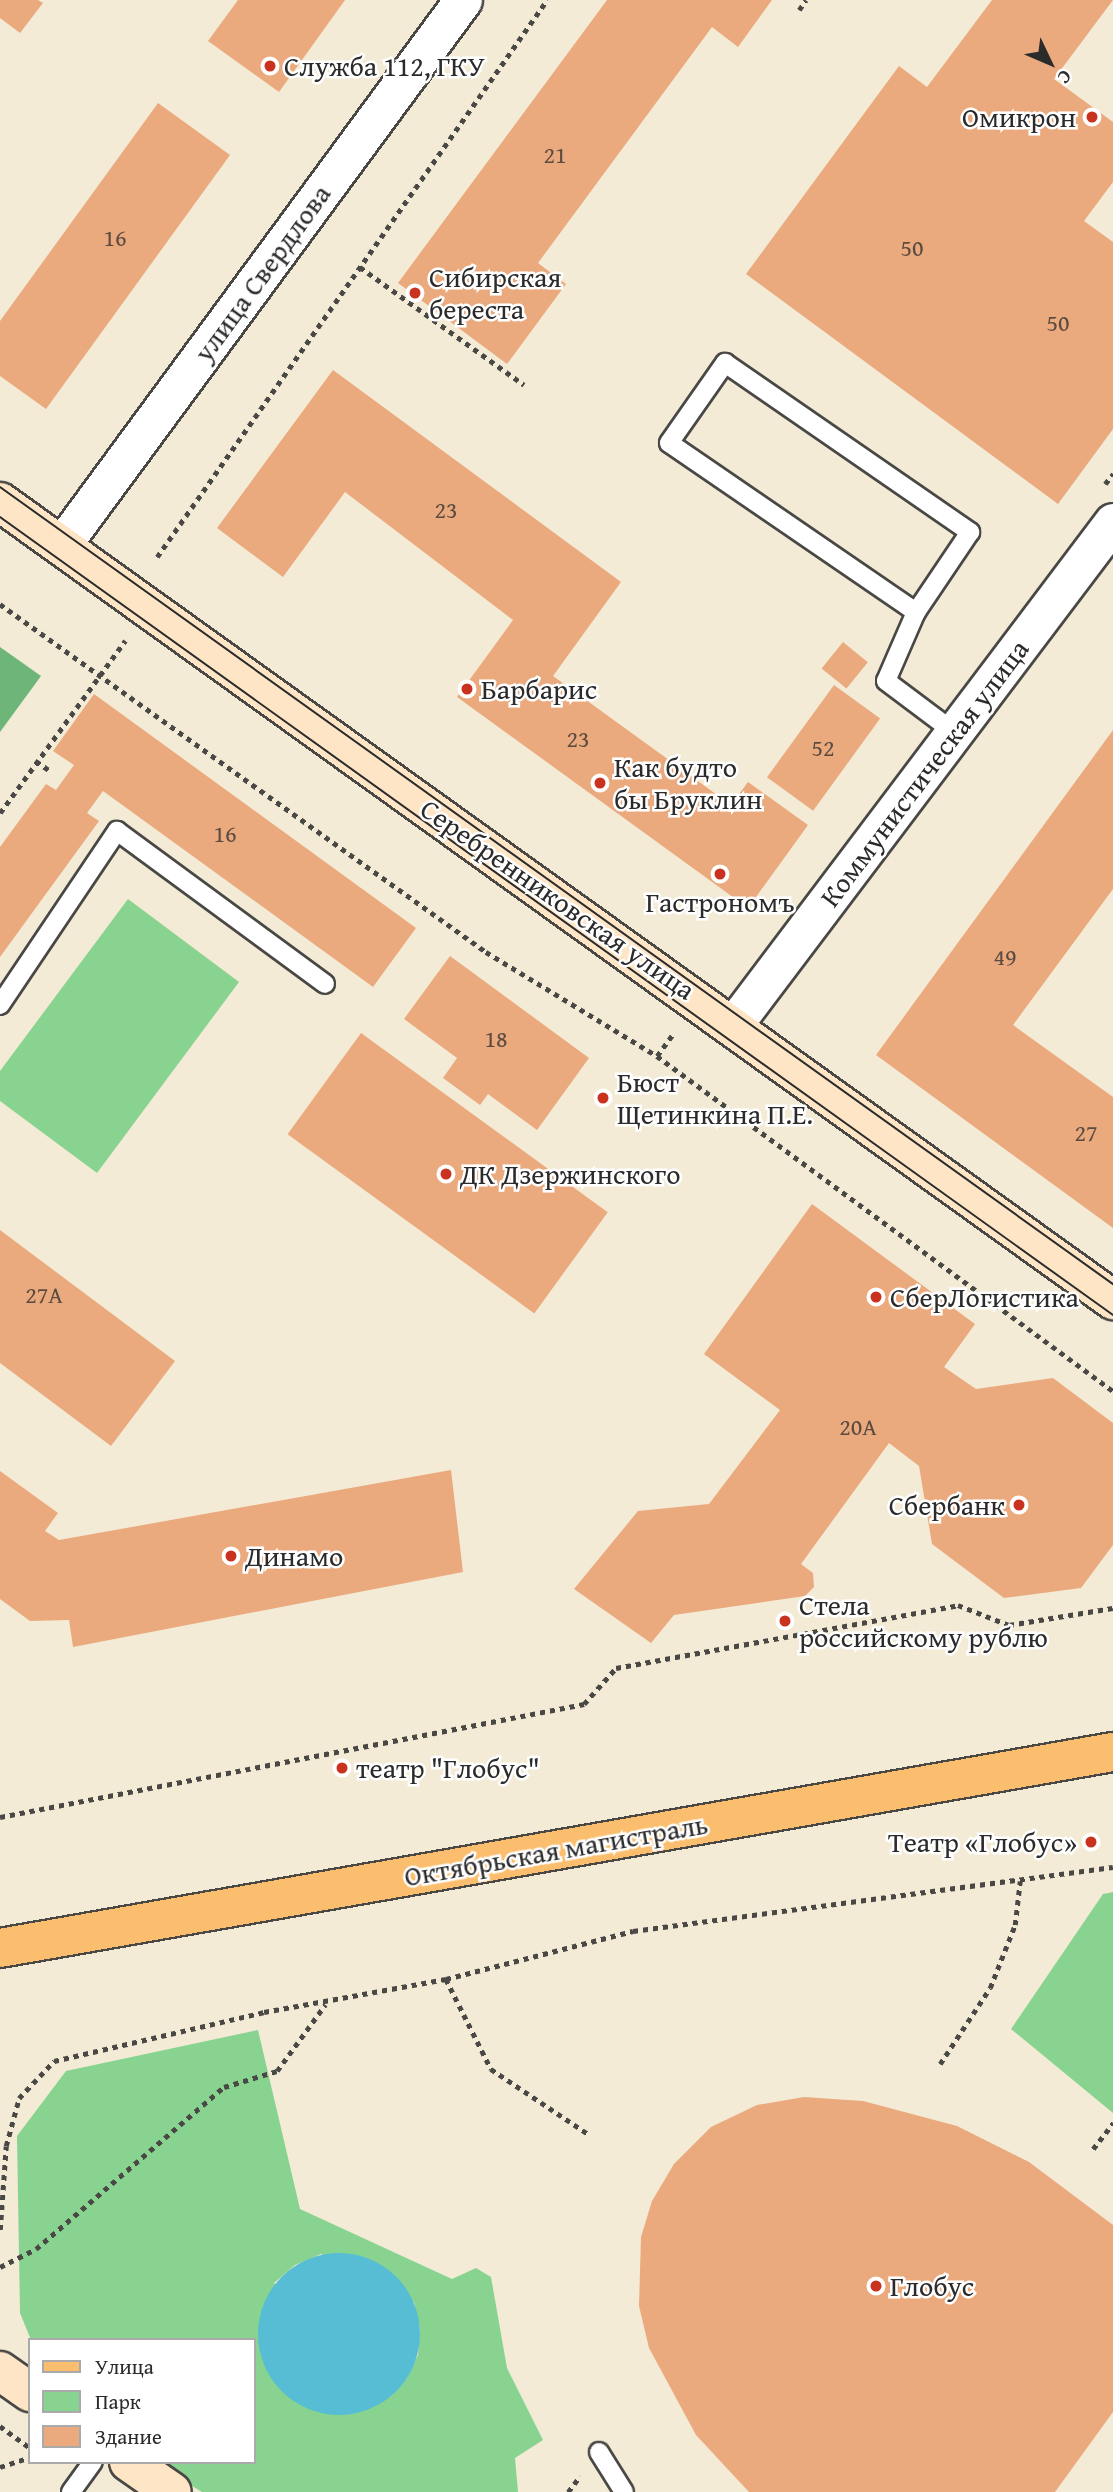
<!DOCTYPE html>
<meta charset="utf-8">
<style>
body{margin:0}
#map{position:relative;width:1113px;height:2492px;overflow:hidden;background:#f3ebd6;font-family:"Gentium Book Plus",serif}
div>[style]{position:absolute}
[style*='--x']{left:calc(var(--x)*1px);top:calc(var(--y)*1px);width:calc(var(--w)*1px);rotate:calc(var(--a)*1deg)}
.green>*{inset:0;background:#88d390}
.forest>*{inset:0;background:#6eb57a}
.water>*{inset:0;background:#57bdd5}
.round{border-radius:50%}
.building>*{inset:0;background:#eaaa7e;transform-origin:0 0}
.path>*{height:4.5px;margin-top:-2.25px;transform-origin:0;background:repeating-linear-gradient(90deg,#494845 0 5px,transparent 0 10px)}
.roads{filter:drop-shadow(2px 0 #494845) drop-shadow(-2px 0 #494845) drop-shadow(0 2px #494845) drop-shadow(0 -2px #494845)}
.lane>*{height:18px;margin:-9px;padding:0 9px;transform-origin:9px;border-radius:9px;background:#fff}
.street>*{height:37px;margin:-18.5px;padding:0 18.5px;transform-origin:18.5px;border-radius:18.5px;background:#fff}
.secondary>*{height:38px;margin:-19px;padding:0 19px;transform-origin:19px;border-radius:19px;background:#fde5c5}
.primary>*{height:38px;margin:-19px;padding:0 19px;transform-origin:19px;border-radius:19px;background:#fabe6e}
.tram>*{height:2px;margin:-1px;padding:0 1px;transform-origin:1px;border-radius:1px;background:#2b2b2b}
.dots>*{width:19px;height:19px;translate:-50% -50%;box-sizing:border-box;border:4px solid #fff;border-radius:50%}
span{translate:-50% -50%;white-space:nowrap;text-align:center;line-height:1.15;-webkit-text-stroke:5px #fff;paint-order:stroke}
.number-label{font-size:24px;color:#5b4b40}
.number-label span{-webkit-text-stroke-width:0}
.poi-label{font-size:28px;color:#2b2b2b}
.left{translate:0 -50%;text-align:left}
.right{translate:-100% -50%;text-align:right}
.street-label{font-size:28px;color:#2b2b2b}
.legend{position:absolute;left:28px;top:2338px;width:228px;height:126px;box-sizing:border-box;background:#fff;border:2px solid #aaa;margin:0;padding:9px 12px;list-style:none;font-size:21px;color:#2b2b2b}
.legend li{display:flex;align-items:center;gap:14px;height:35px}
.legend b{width:35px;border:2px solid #aaa}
.north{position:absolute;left:1015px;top:28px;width:70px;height:70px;-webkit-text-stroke:5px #fff;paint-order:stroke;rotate:134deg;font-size:19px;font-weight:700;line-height:28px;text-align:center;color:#2b2b2b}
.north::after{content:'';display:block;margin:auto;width:24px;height:32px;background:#2b2b2b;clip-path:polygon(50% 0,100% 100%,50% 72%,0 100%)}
</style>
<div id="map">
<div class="green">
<div style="clip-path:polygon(128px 899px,239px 982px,97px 1173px,0 1101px,0 1071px)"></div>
<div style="clip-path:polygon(1113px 1892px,1113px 2113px,1011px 2029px,1103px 1894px)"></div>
<div style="clip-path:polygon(evenodd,258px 2030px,300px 2209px,452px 2279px,476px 2268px,491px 2277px,507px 2368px,543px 2440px,515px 2458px,518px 2492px,202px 2492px,153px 2462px,254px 2462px,254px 2340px,31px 2340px,20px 2313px,17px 2136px,66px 2071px,258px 2030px,321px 2254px,414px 2302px,420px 2329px,418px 2355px,407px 2378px,390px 2397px,274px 2283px,295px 2265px,321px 2254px)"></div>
</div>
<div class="forest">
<div style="clip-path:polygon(0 647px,41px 676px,0 732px)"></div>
</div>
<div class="water">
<div class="round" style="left:258px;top:2253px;width:162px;height:162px"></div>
</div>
<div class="building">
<div style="clip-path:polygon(0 0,38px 0,43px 3px,20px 33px,0 18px)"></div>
<div style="clip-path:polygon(238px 0,345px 0,279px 92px,208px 41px)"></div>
<div style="clip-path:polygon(607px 0,772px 0,738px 47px,712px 27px,538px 263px,566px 284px,507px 364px,398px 283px)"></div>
<div style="clip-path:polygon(992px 0,1113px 0,1054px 79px,1113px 122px,1113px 182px,1084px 221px,1113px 242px,1113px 429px,1058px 504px,746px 274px,899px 66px,927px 87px)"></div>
<div style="clip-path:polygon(158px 103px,230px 155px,46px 409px,0 376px,0 321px)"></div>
<div style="clip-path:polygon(333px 370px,621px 582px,553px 676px,731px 805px,748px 782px,808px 825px,748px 908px,457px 697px,513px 620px,345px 492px,283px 577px,217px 528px)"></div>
<div style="left:843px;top:642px;width:32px;height:34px;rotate:39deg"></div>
<div style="left:834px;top:685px;width:57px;height:114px;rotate:36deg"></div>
<div style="clip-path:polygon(94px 694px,416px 928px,373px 987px,103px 791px,87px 813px,99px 821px,0 957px,0 847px,46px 784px,56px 790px,74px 765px,53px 751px)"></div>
<div style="clip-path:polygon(1113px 730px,1113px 889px,1013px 1025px,1113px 1097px,1113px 1228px,876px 1055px)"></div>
<div style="clip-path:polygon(450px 956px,589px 1058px,537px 1130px,488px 1094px,480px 1105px,443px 1078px,457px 1058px,404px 1019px)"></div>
<div style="left:361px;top:1033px;width:305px;height:125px;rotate:36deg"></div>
<div style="clip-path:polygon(812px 1204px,975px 1324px,944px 1367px,976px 1389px,1053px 1378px,1113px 1423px,1113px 1545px,1081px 1588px,1004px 1598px,932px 1544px,919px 1466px,889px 1443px,801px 1564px,813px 1573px,814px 1587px,805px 1596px,674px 1615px,651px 1643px,574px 1589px,638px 1511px,709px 1504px,780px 1410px,704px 1354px)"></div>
<div style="clip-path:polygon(0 1230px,175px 1361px,111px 1446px,0 1363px)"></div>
<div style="clip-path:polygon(451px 1470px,463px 1572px,73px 1647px,69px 1620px,30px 1621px,0 1599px,0 1471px,58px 1513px,45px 1531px,59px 1540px)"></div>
<div style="clip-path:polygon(804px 2097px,863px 2101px,957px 2126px,1029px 2162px,1113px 2225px,1113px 2412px,1055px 2492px,749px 2492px,696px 2435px,649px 2348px,639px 2306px,641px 2237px,652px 2201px,674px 2164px,711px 2127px,757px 2105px)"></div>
</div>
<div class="path">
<div style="--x:799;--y:10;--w:12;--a:-55"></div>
<div style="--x:360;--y:267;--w:202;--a:35.7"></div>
<div style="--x:1105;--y:484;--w:13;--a:-51"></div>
<div style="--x:157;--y:557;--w:680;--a:-55"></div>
<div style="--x:0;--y:604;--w:598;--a:35.6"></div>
<div style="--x:486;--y:952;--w:200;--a:31.3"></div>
<div style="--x:657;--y:1056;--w:566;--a:36.3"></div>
<div style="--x:36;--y:761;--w:16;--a:35"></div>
<div style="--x:0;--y:813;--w:213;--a:-54"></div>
<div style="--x:657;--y:1056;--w:29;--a:-54"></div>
<div style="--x:0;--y:1817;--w:595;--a:-10.95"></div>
<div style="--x:584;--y:1704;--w:48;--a:-48.4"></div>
<div style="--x:616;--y:1668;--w:348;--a:-10.4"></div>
<div style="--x:958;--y:1605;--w:55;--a:21.4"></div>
<div style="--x:1009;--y:1625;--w:105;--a:-9.3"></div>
<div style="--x:446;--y:1979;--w:101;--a:63.4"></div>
<div style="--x:491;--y:2069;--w:117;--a:33.8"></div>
<div style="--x:940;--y:2064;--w:91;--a:-56.7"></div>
<div style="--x:990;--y:1988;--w:68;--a:-68.4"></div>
<div style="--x:1015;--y:1925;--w:44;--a:-83.5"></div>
<div style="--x:1093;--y:2149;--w:33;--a:-52"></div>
<div style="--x:0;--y:2230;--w:84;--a:-85.9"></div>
<div style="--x:6;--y:2146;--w:50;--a:-74.8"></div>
<div style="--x:19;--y:2098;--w:51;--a:-46.6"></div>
<div style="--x:54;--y:2061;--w:216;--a:-13.1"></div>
<div style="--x:264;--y:2012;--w:185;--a:-10.3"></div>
<div style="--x:446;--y:1979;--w:193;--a:-14.4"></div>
<div style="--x:633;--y:1931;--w:484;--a:-7.6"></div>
<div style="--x:0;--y:2267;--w:40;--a:-26.6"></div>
<div style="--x:36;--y:2249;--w:248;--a:-40.8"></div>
<div style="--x:224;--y:2087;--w:55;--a:-16.8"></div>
<div style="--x:277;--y:2071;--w:82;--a:-54"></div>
<div style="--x:0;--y:2426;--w:37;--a:36"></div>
<div style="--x:0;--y:2467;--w:32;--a:-18"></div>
<div style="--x:568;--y:2492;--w:20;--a:-53"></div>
</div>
<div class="roads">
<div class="lane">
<div style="--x:916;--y:612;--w:299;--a:-145.6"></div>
<div style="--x:669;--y:443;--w:98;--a:-55"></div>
<div style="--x:725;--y:363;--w:298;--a:34.6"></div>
<div style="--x:970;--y:532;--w:97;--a:124"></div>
<div style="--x:916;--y:612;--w:75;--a:113.5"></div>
<div style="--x:886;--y:681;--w:85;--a:36.9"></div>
<div style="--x:0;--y:1005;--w:210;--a:-56.1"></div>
<div style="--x:117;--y:831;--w:258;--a:36.3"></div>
<div style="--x:599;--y:2452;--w:47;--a:58"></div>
<div style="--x:71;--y:2492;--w:37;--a:-54"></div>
</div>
<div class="street">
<div style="--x:61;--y:546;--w:678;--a:-53.64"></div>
<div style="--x:734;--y:1024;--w:629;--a:-52.95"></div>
</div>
<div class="secondary">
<div style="--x:0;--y:502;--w:1370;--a:35.64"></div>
<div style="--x:0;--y:2371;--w:37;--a:35"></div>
<div style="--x:129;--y:2462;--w:52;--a:34.9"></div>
</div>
<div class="primary">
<div style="--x:0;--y:1948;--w:1130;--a:-9.99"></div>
</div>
</div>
<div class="tram">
<div style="--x:0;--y:487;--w:1369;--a:35.61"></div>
<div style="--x:0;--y:517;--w:1370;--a:35.64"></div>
</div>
<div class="dots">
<div style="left:270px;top:66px;background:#c8321e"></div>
<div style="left:1092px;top:117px;background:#c8321e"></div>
<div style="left:415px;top:293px;background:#c8321e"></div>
<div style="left:467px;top:689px;background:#c8321e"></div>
<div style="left:600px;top:783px;background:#c8321e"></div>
<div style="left:720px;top:874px;background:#c8321e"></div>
<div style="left:603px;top:1098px;background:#c8321e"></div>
<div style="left:446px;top:1174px;background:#c8321e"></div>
<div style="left:876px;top:1297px;background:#c8321e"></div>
<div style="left:1019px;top:1505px;background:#c8321e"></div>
<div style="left:231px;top:1556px;background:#c8321e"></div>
<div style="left:785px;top:1621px;background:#c8321e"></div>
<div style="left:342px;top:1768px;background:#c8321e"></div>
<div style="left:1091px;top:1842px;background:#c8321e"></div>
<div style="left:876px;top:2286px;background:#c8321e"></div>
</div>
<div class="number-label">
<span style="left:555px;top:155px">21</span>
<span style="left:115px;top:238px">16</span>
<span style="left:912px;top:248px">50</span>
<span style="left:1058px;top:323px">50</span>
<span style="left:446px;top:510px">23</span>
<span style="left:578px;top:739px">23</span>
<span style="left:823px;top:748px">52</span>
<span style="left:225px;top:834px">16</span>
<span style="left:1005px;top:957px">49</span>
<span style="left:496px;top:1039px">18</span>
<span style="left:1086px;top:1133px">27</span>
<span style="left:44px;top:1295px">27А</span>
<span style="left:858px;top:1427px">20А</span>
</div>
<div class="poi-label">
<span class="left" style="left:284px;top:66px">Служба 112, ГКУ</span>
<span class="right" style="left:1076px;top:117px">Омикрон</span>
<span class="left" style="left:429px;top:293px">Сибирская<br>береста</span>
<span class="left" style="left:481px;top:689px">Барбарис</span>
<span class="left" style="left:614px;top:783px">Как будто<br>бы Бруклин</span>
<span style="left:720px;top:902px">Гастрономъ</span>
<span class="left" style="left:617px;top:1098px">Бюст<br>Щетинкина П.Е.</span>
<span class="left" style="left:460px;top:1174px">ДК Дзержинского</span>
<span class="left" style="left:890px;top:1297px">СберЛогистика</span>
<span class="right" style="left:1005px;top:1505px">Сбербанк</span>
<span class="left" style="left:245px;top:1556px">Динамо</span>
<span class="left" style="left:799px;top:1621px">Стела<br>российскому рублю</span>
<span class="left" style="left:356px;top:1768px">театр "Глобус"</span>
<span class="right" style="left:1077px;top:1842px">Театр «Глобус»</span>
<span class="left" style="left:890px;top:2286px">Глобус</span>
</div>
<div class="street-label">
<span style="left:262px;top:273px;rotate:-54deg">улица Свердлова</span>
<span style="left:924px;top:773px;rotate:-53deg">Коммунистическая улица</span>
<span style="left:558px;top:899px;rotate:35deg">Серебренниковская улица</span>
<span style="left:556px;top:1850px;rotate:-10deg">Октябрьская магистраль</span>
</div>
<ul class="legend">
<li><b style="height:9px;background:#fabe6e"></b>Улица</li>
<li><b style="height:19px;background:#88d390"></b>Парк</li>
<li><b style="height:19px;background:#eaaa7e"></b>Здание</li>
</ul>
<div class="north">С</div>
</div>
